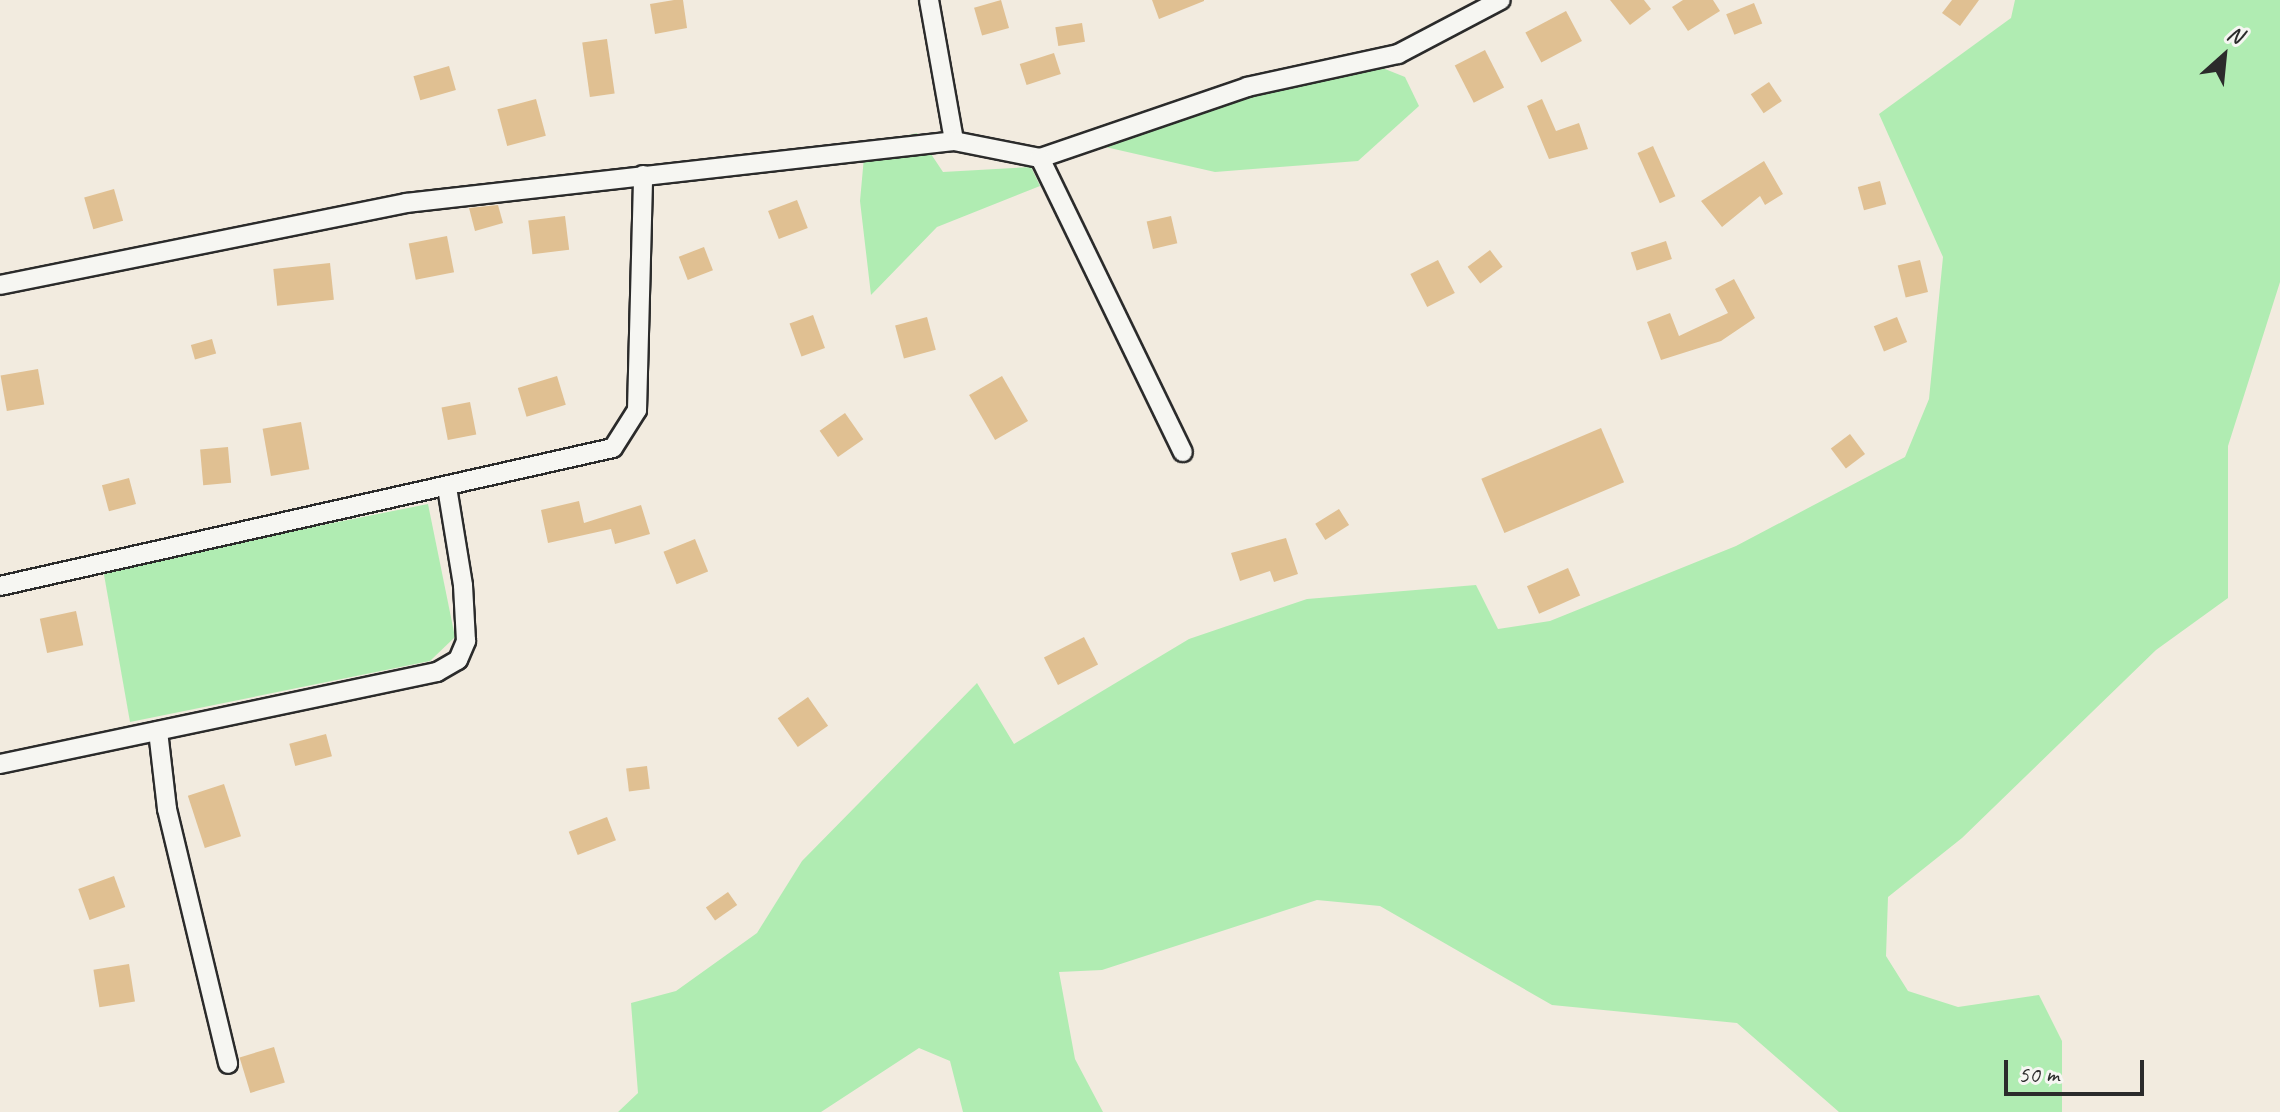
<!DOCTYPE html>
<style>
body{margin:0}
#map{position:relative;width:2280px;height:1112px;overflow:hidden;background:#f2ebdf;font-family:Caveat,sans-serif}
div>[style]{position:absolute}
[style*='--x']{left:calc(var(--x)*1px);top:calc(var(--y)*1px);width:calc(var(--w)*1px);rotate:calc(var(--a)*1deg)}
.green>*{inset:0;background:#b0ecb2}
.building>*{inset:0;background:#e0c092;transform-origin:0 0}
.roads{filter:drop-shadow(2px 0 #2b2b2b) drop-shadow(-2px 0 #2b2b2b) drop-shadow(0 2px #2b2b2b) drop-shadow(0 -2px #2b2b2b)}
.street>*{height:18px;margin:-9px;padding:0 9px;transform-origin:9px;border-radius:9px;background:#f6f6f2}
span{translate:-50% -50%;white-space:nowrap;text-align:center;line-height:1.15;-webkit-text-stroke:8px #f6f6f2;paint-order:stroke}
.north{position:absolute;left:2184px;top:16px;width:80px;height:80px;-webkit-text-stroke:6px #f6f6f2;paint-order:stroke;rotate:27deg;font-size:22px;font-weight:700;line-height:32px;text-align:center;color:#2b2b2b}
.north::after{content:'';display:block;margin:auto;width:28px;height:36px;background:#2b2b2b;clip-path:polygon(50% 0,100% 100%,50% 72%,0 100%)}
.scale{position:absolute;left:2004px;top:1060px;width:140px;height:36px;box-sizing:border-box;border:4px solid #2b2b2b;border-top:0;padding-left:10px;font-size:24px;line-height:28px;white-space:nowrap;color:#2b2b2b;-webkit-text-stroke:6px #f6f6f2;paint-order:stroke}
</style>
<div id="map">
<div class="green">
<div style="clip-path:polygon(2015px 0,2280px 0,2280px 282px,2228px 446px,2228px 598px,2156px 650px,1962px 838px,1888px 897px,1886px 956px,1908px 991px,1958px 1007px,2039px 995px,2062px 1041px,2062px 1112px,1839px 1112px,1737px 1023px,1552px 1005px,1380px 906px,1317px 900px,1102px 970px,1059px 972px,1075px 1059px,1103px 1112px,963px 1112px,950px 1061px,919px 1048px,821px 1112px,618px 1112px,638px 1093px,631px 1003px,676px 991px,757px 933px,802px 861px,977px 683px,1014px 744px,1189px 639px,1307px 599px,1476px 585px,1498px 629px,1550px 621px,1736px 546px,1905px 457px,1929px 399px,1943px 257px,1879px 114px,2011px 18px)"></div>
<div style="clip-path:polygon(1375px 65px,1405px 77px,1419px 106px,1358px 161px,1215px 172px,1101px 146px,1204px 103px)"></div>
<div style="clip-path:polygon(917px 133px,943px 172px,1031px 167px,1040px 186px,937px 227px,871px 295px,860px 201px,865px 146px)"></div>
<div style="clip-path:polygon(428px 504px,455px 637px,430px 661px,130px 722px,103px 569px)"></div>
</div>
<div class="building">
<div style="clip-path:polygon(674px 0,683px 0,687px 28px,655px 34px,650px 4px)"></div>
<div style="left:1001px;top:0;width:29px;height:28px;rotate:74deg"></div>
<div style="clip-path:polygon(1152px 0,1204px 0,1204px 1px,1159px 19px)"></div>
<div style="clip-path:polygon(1610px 0,1644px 0,1651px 9px,1630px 25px)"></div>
<div style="clip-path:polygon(1683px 0,1713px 0,1720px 11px,1688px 31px,1672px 7px)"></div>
<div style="clip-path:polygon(1952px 0,1979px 0,1960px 26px,1942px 13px)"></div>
<div style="left:1754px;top:3px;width:22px;height:30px;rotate:68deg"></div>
<div style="left:1566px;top:11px;width:34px;height:46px;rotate:62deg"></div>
<div style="left:1082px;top:23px;width:19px;height:27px;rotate:81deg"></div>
<div style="left:607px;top:39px;width:55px;height:25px;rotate:82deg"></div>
<div style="left:1485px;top:50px;width:42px;height:34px;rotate:63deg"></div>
<div style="left:1054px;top:53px;width:22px;height:36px;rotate:72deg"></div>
<div style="left:449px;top:66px;width:25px;height:37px;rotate:74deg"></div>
<div style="left:1769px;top:82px;width:23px;height:22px;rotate:56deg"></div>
<div style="left:536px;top:99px;width:38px;height:40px;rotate:75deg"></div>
<div style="clip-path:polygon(1542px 99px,1556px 131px,1579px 123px,1588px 149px,1549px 159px,1527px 106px)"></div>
<div style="left:1653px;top:146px;width:55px;height:17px;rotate:66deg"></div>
<div style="clip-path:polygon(1764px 161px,1783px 194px,1765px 205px,1760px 196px,1722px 227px,1701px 201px)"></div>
<div style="left:1880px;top:181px;width:24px;height:23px;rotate:75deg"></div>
<div style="left:114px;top:189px;width:33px;height:31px;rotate:74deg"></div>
<div style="left:797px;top:200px;width:30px;height:31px;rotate:69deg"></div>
<div style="clip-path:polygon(498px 205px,503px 223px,475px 231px,469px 208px)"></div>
<div style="left:565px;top:216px;width:34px;height:37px;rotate:83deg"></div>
<div style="left:1171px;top:216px;width:28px;height:25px;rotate:77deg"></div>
<div style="left:447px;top:236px;width:37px;height:39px;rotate:79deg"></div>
<div style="left:1666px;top:241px;width:19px;height:37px;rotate:72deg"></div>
<div style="left:704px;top:247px;width:25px;height:27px;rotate:69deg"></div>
<div style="left:1490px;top:250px;width:21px;height:28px;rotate:53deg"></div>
<div style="left:1438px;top:260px;width:37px;height:31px;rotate:63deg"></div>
<div style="left:1920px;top:260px;width:33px;height:23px;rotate:76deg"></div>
<div style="left:330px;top:263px;width:37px;height:57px;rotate:84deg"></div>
<div style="clip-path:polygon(1734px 279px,1755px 318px,1721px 341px,1661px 360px,1647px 322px,1670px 313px,1679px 336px,1728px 313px,1715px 289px)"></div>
<div style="left:813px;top:315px;width:35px;height:25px;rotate:70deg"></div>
<div style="left:927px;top:317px;width:34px;height:33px;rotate:75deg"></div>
<div style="left:1897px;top:317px;width:27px;height:25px;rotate:68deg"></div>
<div style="left:212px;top:339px;width:15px;height:22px;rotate:74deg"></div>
<div style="left:38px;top:369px;width:36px;height:38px;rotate:80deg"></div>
<div style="left:557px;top:376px;width:30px;height:41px;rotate:73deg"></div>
<div style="left:1002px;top:376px;width:52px;height:38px;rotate:60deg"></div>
<div style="left:470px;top:402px;width:33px;height:29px;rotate:79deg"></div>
<div style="left:845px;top:413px;width:32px;height:31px;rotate:55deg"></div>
<div style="left:301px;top:422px;width:48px;height:39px;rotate:80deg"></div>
<div style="left:1601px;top:428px;width:59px;height:130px;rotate:67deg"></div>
<div style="left:1850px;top:434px;width:25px;height:24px;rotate:53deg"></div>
<div style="left:228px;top:447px;width:36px;height:28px;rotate:85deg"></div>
<div style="left:129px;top:478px;width:27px;height:28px;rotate:75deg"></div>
<div style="clip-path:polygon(579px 501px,584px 523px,641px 505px,650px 534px,615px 544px,611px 529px,548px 543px,541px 510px)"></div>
<div style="left:1339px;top:509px;width:19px;height:28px;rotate:58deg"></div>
<div style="clip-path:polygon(1286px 538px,1298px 574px,1274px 582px,1270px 571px,1240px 581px,1231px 553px)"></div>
<div style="left:695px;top:539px;width:35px;height:34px;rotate:68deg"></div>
<div style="left:1568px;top:568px;width:30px;height:45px;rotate:66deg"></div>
<div style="left:76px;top:611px;width:35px;height:37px;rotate:78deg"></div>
<div style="left:1084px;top:637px;width:31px;height:45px;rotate:63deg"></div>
<div style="left:808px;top:697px;width:35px;height:37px;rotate:55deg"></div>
<div style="left:326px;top:734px;width:23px;height:38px;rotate:75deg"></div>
<div style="left:647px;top:766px;width:23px;height:21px;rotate:83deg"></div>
<div style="left:224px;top:784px;width:55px;height:38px;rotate:72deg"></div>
<div style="left:607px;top:817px;width:25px;height:41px;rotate:69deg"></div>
<div style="left:114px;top:876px;width:33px;height:38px;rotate:70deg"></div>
<div style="left:728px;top:892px;width:16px;height:27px;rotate:55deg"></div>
<div style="left:129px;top:964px;width:38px;height:36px;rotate:81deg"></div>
<div style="left:274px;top:1047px;width:37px;height:36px;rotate:73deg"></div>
</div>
<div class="roads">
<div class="street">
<div style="--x:929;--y:0;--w:143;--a:79.9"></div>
<div style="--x:1040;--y:158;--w:219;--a:-18.9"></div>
<div style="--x:1247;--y:87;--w:155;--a:-12.3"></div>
<div style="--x:1398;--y:54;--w:116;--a:-27.7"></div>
<div style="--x:0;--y:285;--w:414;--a:-11.4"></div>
<div style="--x:406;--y:203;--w:551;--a:-6.45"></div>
<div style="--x:954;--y:141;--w:88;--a:11.2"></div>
<div style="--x:1040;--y:158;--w:327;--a:64.1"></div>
<div style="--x:0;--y:586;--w:628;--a:-12.69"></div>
<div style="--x:613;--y:448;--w:45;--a:-57.7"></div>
<div style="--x:637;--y:410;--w:235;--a:-88.5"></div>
<div style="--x:158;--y:731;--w:79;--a:83.4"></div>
<div style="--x:167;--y:809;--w:262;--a:76.5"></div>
<div style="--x:0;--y:764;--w:447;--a:-11.9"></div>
<div style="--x:437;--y:672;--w:24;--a:-30"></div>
<div style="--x:458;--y:660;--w:21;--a:-67"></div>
<div style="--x:466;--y:641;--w:56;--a:-93.1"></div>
<div style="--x:463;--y:585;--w:99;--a:-99.3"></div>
</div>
</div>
<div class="north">N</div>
<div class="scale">50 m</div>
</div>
